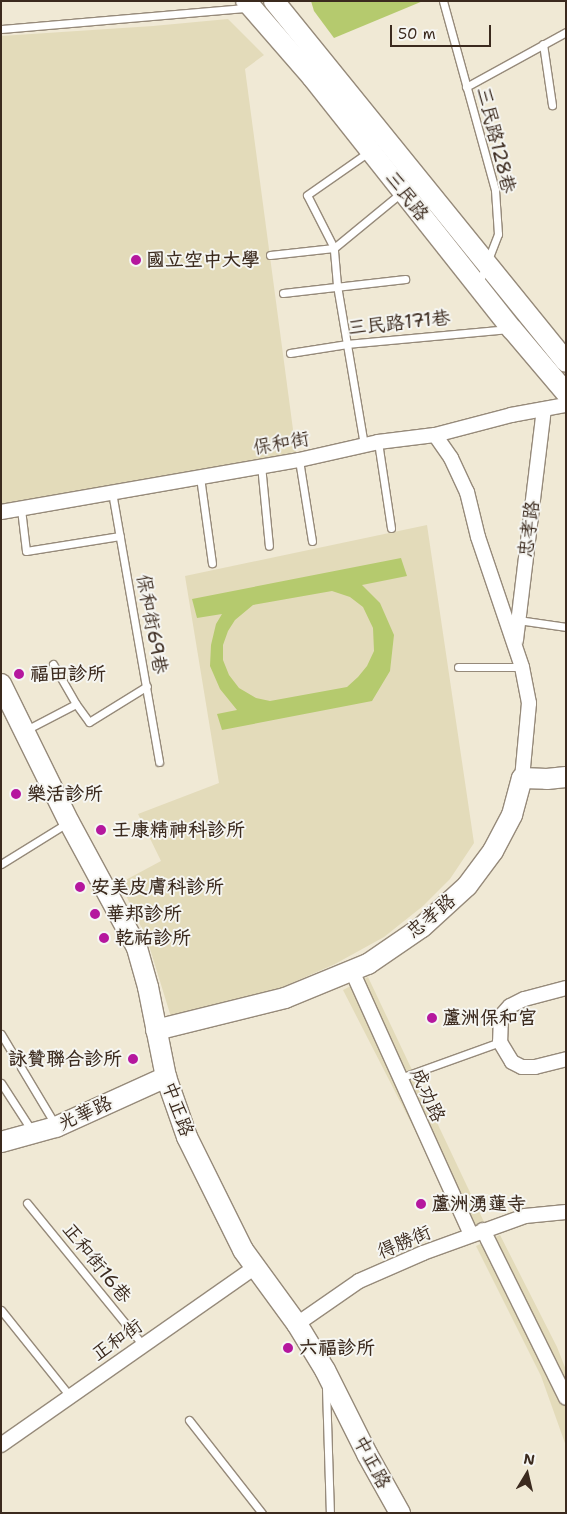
<!DOCTYPE html>
<meta charset="utf-8">
<style>
body{margin:0}
#map{position:relative;width:567px;height:1514px;overflow:hidden;background:#f0e9d5;font-family:"Shantell Sans","LXGW WenKai TC",sans-serif}
div>[style]{position:absolute}
[style*='--x']{left:calc(var(--x)*1px);top:calc(var(--y)*1px);width:calc(var(--w)*1px);rotate:calc(var(--a)*1deg)}
.built>*{inset:0;background:#e3dbba}
.green>*{inset:0;background:#b5ca6e}
.roads{filter:drop-shadow(1px 0 #968a7a) drop-shadow(-1px 0 #968a7a) drop-shadow(0 1px #968a7a) drop-shadow(0 -1px #968a7a)}
.lane>*{height:7px;margin:-3.5px;padding:0 3.5px;transform-origin:3.5px;border-radius:3.5px;background:#fff}
.street>*{height:14px;margin:-7px;padding:0 7px;transform-origin:7px;border-radius:7px;background:#fff}
.secondary>*{height:20px;margin:-10px;padding:0 10px;transform-origin:10px;border-radius:10px;background:#fff}
.dots>*{width:14px;height:14px;translate:-50% -50%;box-sizing:border-box;border:2px solid #f6f6f2;border-radius:50%}
span{translate:-50% -50%;white-space:nowrap;text-align:center;line-height:1.15;-webkit-text-stroke:4px #f6f6f2;paint-order:stroke}
.street-label{font-size:19px;color:#3b2a1e}
.poi-label{font-size:19px;color:#3b2a1e;font-weight:700}
.left{translate:0 -50%;text-align:left}
.right{translate:-100% -50%;text-align:right}
.frame{position:absolute;inset:0;border:2px solid #3b2a1e;pointer-events:none}
.north{position:absolute;left:502px;top:1449px;width:50px;height:50px;-webkit-text-stroke:4px #f6f6f2;paint-order:stroke;rotate:9deg;font-size:14px;font-weight:700;line-height:20px;text-align:center;color:#3b2a1e}
.north::after{content:'';display:block;margin:auto;width:18px;height:22px;background:#3b2a1e;clip-path:polygon(50% 0,100% 100%,50% 72%,0 100%)}
.scale{position:absolute;left:390px;top:25px;width:101px;height:22px;box-sizing:border-box;border:2px solid #3b2a1e;border-top:0;padding-left:6px;font-size:15px;line-height:18px;white-space:nowrap;color:#3b2a1e;-webkit-text-stroke:4px #f6f6f2;paint-order:stroke}
</style>
<div id="map">
<div class="built">
<div style="clip-path:polygon(228px 19px,264px 55px,245px 69px,296px 452px,1px 508px,1px 36px,153px 26px)"></div>
<div style="clip-path:polygon(427px 525px,474px 843px,450px 879px,423px 906px,384px 937px,335px 964px,278px 989px,171px 1017px,147px 939px,120px 883px,161px 861px,138px 814px,219px 783px,185px 576px)"></div>
<div style="clip-path:polygon(368px 977px,485px 1224px,467px 1232px,343px 990px)"></div>
<div style="clip-path:polygon(500px 1235px,557px 1347px,566px 1370px,566px 1446px,541px 1376px,476px 1246px)"></div>
</div>
<div class="green">
<div style="clip-path:polygon(311px 1px,423px 1px,334px 38px,314px 11px)"></div>
<div style="clip-path:polygon(evenodd,401px 558px,407px 576px,362px 585px,380px 603px,394px 635px,390px 671px,372px 701px,222px 730px,217px 714px,237px 710px,220px 689px,210px 666px,211px 645px,216px 624px,222px 614px,197px 618px,192px 599px,401px 558px,332px 591px,350px 597px,363px 607px,373px 628px,374px 651px,367px 666px,358px 677px,347px 687px,270px 701px,256px 698px,239px 688px,229px 675px,223px 660px,223px 645px,228px 631px,235px 620px,253px 605px,332px 591px)"></div>
</div>
<div class="roads">
<div class="lane">
<div style="--x:443;--y:1;--w:196;--a:74.6"></div>
<div style="--x:495;--y:190;--w:44;--a:86.1"></div>
<div style="--x:498;--y:234;--w:53;--a:111.2"></div>
<div style="--x:1;--y:29;--w:247;--a:-4.9"></div>
<div style="--x:543;--y:44;--w:62;--a:81.6"></div>
<div style="--x:466;--y:87;--w:114;--a:-28.8"></div>
<div style="--x:270;--y:255;--w:64;--a:-6.2"></div>
<div style="--x:334;--y:248;--w:59;--a:-117"></div>
<div style="--x:307;--y:195;--w:77;--a:-34.9"></div>
<div style="--x:283;--y:293;--w:123;--a:-6.5"></div>
<div style="--x:290;--y:353;--w:58;--a:-9"></div>
<div style="--x:347;--y:344;--w:162;--a:-5.3"></div>
<div style="--x:378;--y:442;--w:87;--a:81.4"></div>
<div style="--x:364;--y:445;--w:162;--a:-99.6"></div>
<div style="--x:337;--y:285;--w:37;--a:-95"></div>
<div style="--x:334;--y:248;--w:87;--a:-39.4"></div>
<div style="--x:299;--y:460;--w:82;--a:80.9"></div>
<div style="--x:261;--y:465;--w:81;--a:84.4"></div>
<div style="--x:200;--y:477;--w:87;--a:82.1"></div>
<div style="--x:112;--y:492;--w:274;--a:80.1"></div>
<div style="--x:21;--y:509;--w:42;--a:83.2"></div>
<div style="--x:26;--y:551;--w:95;--a:-9.1"></div>
<div style="--x:518;--y:620;--w:49;--a:8.3"></div>
<div style="--x:53;--y:664;--w:46;--a:60.1"></div>
<div style="--x:458;--y:667;--w:64;--a:0"></div>
<div style="--x:26;--y:730;--w:56;--a:-27.5"></div>
<div style="--x:76;--y:704;--w:22;--a:54"></div>
<div style="--x:89;--y:722;--w:68;--a:-31.8"></div>
<div style="--x:1;--y:864;--w:78;--a:-31.8"></div>
<div style="--x:1;--y:1034;--w:107;--a:59.1"></div>
<div style="--x:400;--y:1078;--w:106;--a:-19.8"></div>
<div style="--x:1;--y:1083;--w:57;--a:57.1"></div>
<div style="--x:27;--y:1203;--w:183;--a:50.8"></div>
<div style="--x:1;--y:1310;--w:110;--a:51.3"></div>
<div style="--x:326;--y:1388;--w:125;--a:88.2"></div>
<div style="--x:189;--y:1420;--w:118;--a:51.9"></div>
</div>
<div class="street">
<div style="--x:435;--y:435;--w:28;--a:55"></div>
<div style="--x:451;--y:458;--w:38;--a:65"></div>
<div style="--x:467;--y:492;--w:46;--a:76.3"></div>
<div style="--x:478;--y:537;--w:137;--a:71.3"></div>
<div style="--x:522;--y:667;--w:37;--a:79"></div>
<div style="--x:529;--y:703;--w:75;--a:95.3"></div>
<div style="--x:1;--y:512;--w:303;--a:-9.9"></div>
<div style="--x:299;--y:460;--w:81;--a:-12.8"></div>
<div style="--x:378;--y:442;--w:57;--a:-7"></div>
<div style="--x:435;--y:435;--w:79;--a:-14.7"></div>
<div style="--x:511;--y:415;--w:56;--a:-10.3"></div>
<div style="--x:516;--y:640;--w:232;--a:-83.1"></div>
<div style="--x:352;--y:971;--w:289;--a:65.7"></div>
<div style="--x:566;--y:988;--w:43;--a:165.3"></div>
<div style="--x:524;--y:999;--w:16;--a:153"></div>
<div style="--x:510;--y:1006;--w:13;--a:132"></div>
<div style="--x:501;--y:1016;--w:26;--a:92"></div>
<div style="--x:500;--y:1042;--w:23;--a:59"></div>
<div style="--x:512;--y:1062;--w:11;--a:27"></div>
<div style="--x:522;--y:1067;--w:13;--a:0"></div>
<div style="--x:535;--y:1067;--w:32;--a:-14"></div>
<div style="--x:483;--y:1230;--w:187;--a:63.7"></div>
<div style="--x:297;--y:1324;--w:75;--a:-34.7"></div>
<div style="--x:359;--y:1281;--w:70;--a:-23.6"></div>
<div style="--x:423;--y:1253;--w:109;--a:-19.9"></div>
<div style="--x:525;--y:1216;--w:41;--a:-5.6"></div>
<div style="--x:1;--y:1445;--w:310;--a:-35"></div>
</div>
<div class="secondary">
<div style="--x:246;--y:1;--w:101;--a:49"></div>
<div style="--x:312;--y:77;--w:322;--a:51.6"></div>
<div style="--x:512;--y:329;--w:84;--a:49.8"></div>
<div style="--x:274;--y:1;--w:464;--a:51"></div>
<div style="--x:1;--y:684;--w:154;--a:63.8"></div>
<div style="--x:69;--y:822;--w:143;--a:61.6"></div>
<div style="--x:137;--y:948;--w:41;--a:74.2"></div>
<div style="--x:148;--y:987;--w:92;--a:78.7"></div>
<div style="--x:166;--y:1077;--w:64;--a:70.7"></div>
<div style="--x:187;--y:1137;--w:126;--a:63.6"></div>
<div style="--x:243;--y:1250;--w:92;--a:53.9"></div>
<div style="--x:297;--y:1324;--w:54;--a:58.7"></div>
<div style="--x:325;--y:1370;--w:94;--a:63.4"></div>
<div style="--x:367;--y:1454;--w:68;--a:60.8"></div>
<div style="--x:156;--y:1030;--w:133;--a:-13.9"></div>
<div style="--x:285;--y:998;--w:90;--a:-22.3"></div>
<div style="--x:368;--y:964;--w:65;--a:-34.4"></div>
<div style="--x:422;--y:927;--w:61;--a:-42.3"></div>
<div style="--x:467;--y:886;--w:44;--a:-53.4"></div>
<div style="--x:493;--y:851;--w:41;--a:-62.2"></div>
<div style="--x:512;--y:815;--w:38;--a:-75"></div>
<div style="--x:522;--y:778;--w:25;--a:2"></div>
<div style="--x:547;--y:779;--w:19;--a:-6"></div>
<div style="--x:1;--y:1142;--w:57;--a:-15.3"></div>
<div style="--x:56;--y:1127;--w:121;--a:-24.4"></div>
</div>
</div>
<div class="dots">
<div style="left:136px;top:260px;background:#b5179e"></div>
<div style="left:19px;top:674px;background:#b5179e"></div>
<div style="left:16px;top:794px;background:#b5179e"></div>
<div style="left:101px;top:830px;background:#b5179e"></div>
<div style="left:80px;top:887px;background:#b5179e"></div>
<div style="left:95px;top:914px;background:#b5179e"></div>
<div style="left:104px;top:938px;background:#b5179e"></div>
<div style="left:432px;top:1018px;background:#b5179e"></div>
<div style="left:133px;top:1059px;background:#b5179e"></div>
<div style="left:421px;top:1204px;background:#b5179e"></div>
<div style="left:288px;top:1348px;background:#b5179e"></div>
</div>
<div class="street-label">
<span style="left:496px;top:140px;rotate:76deg">三民路128巷</span>
<span style="left:407px;top:196px;rotate:52deg">三民路</span>
<span style="left:399px;top:323px;rotate:-6deg">三民路171巷</span>
<span style="left:281px;top:443px;rotate:-10deg">保和街</span>
<span style="left:529px;top:529px;rotate:-83deg">忠孝路</span>
<span style="left:152px;top:624px;rotate:80deg">保和街69巷</span>
<span style="left:431px;top:916px;rotate:-40deg">忠孝路</span>
<span style="left:428px;top:1095px;rotate:66deg">成功路</span>
<span style="left:178px;top:1109px;rotate:70deg">中正路</span>
<span style="left:85px;top:1113px;rotate:-24deg">光華路</span>
<span style="left:404px;top:1242px;rotate:-23deg">得勝街</span>
<span style="left:97px;top:1263px;rotate:51deg">正和街16巷</span>
<span style="left:117px;top:1340px;rotate:-35deg">正和街</span>
<span style="left:372px;top:1462px;rotate:62deg">中正路</span>
</div>
<div class="poi-label">
<span class="left" style="left:146px;top:260px">國立空中大學</span>
<span class="left" style="left:30px;top:674px">福田診所</span>
<span class="left" style="left:27px;top:794px">樂活診所</span>
<span class="left" style="left:112px;top:830px">壬康精神科診所</span>
<span class="left" style="left:91px;top:887px">安美皮膚科診所</span>
<span class="left" style="left:106px;top:914px">華邦診所</span>
<span class="left" style="left:115px;top:938px">乾祐診所</span>
<span class="left" style="left:442px;top:1018px">蘆洲保和宮</span>
<span class="right" style="left:122px;top:1059px">詠贊聯合診所</span>
<span class="left" style="left:431px;top:1204px">蘆洲湧蓮寺</span>
<span class="left" style="left:299px;top:1348px">六福診所</span>
</div>
<div class="frame"></div>
<div class="north">N</div>
<div class="scale">50 m</div>
</div>
